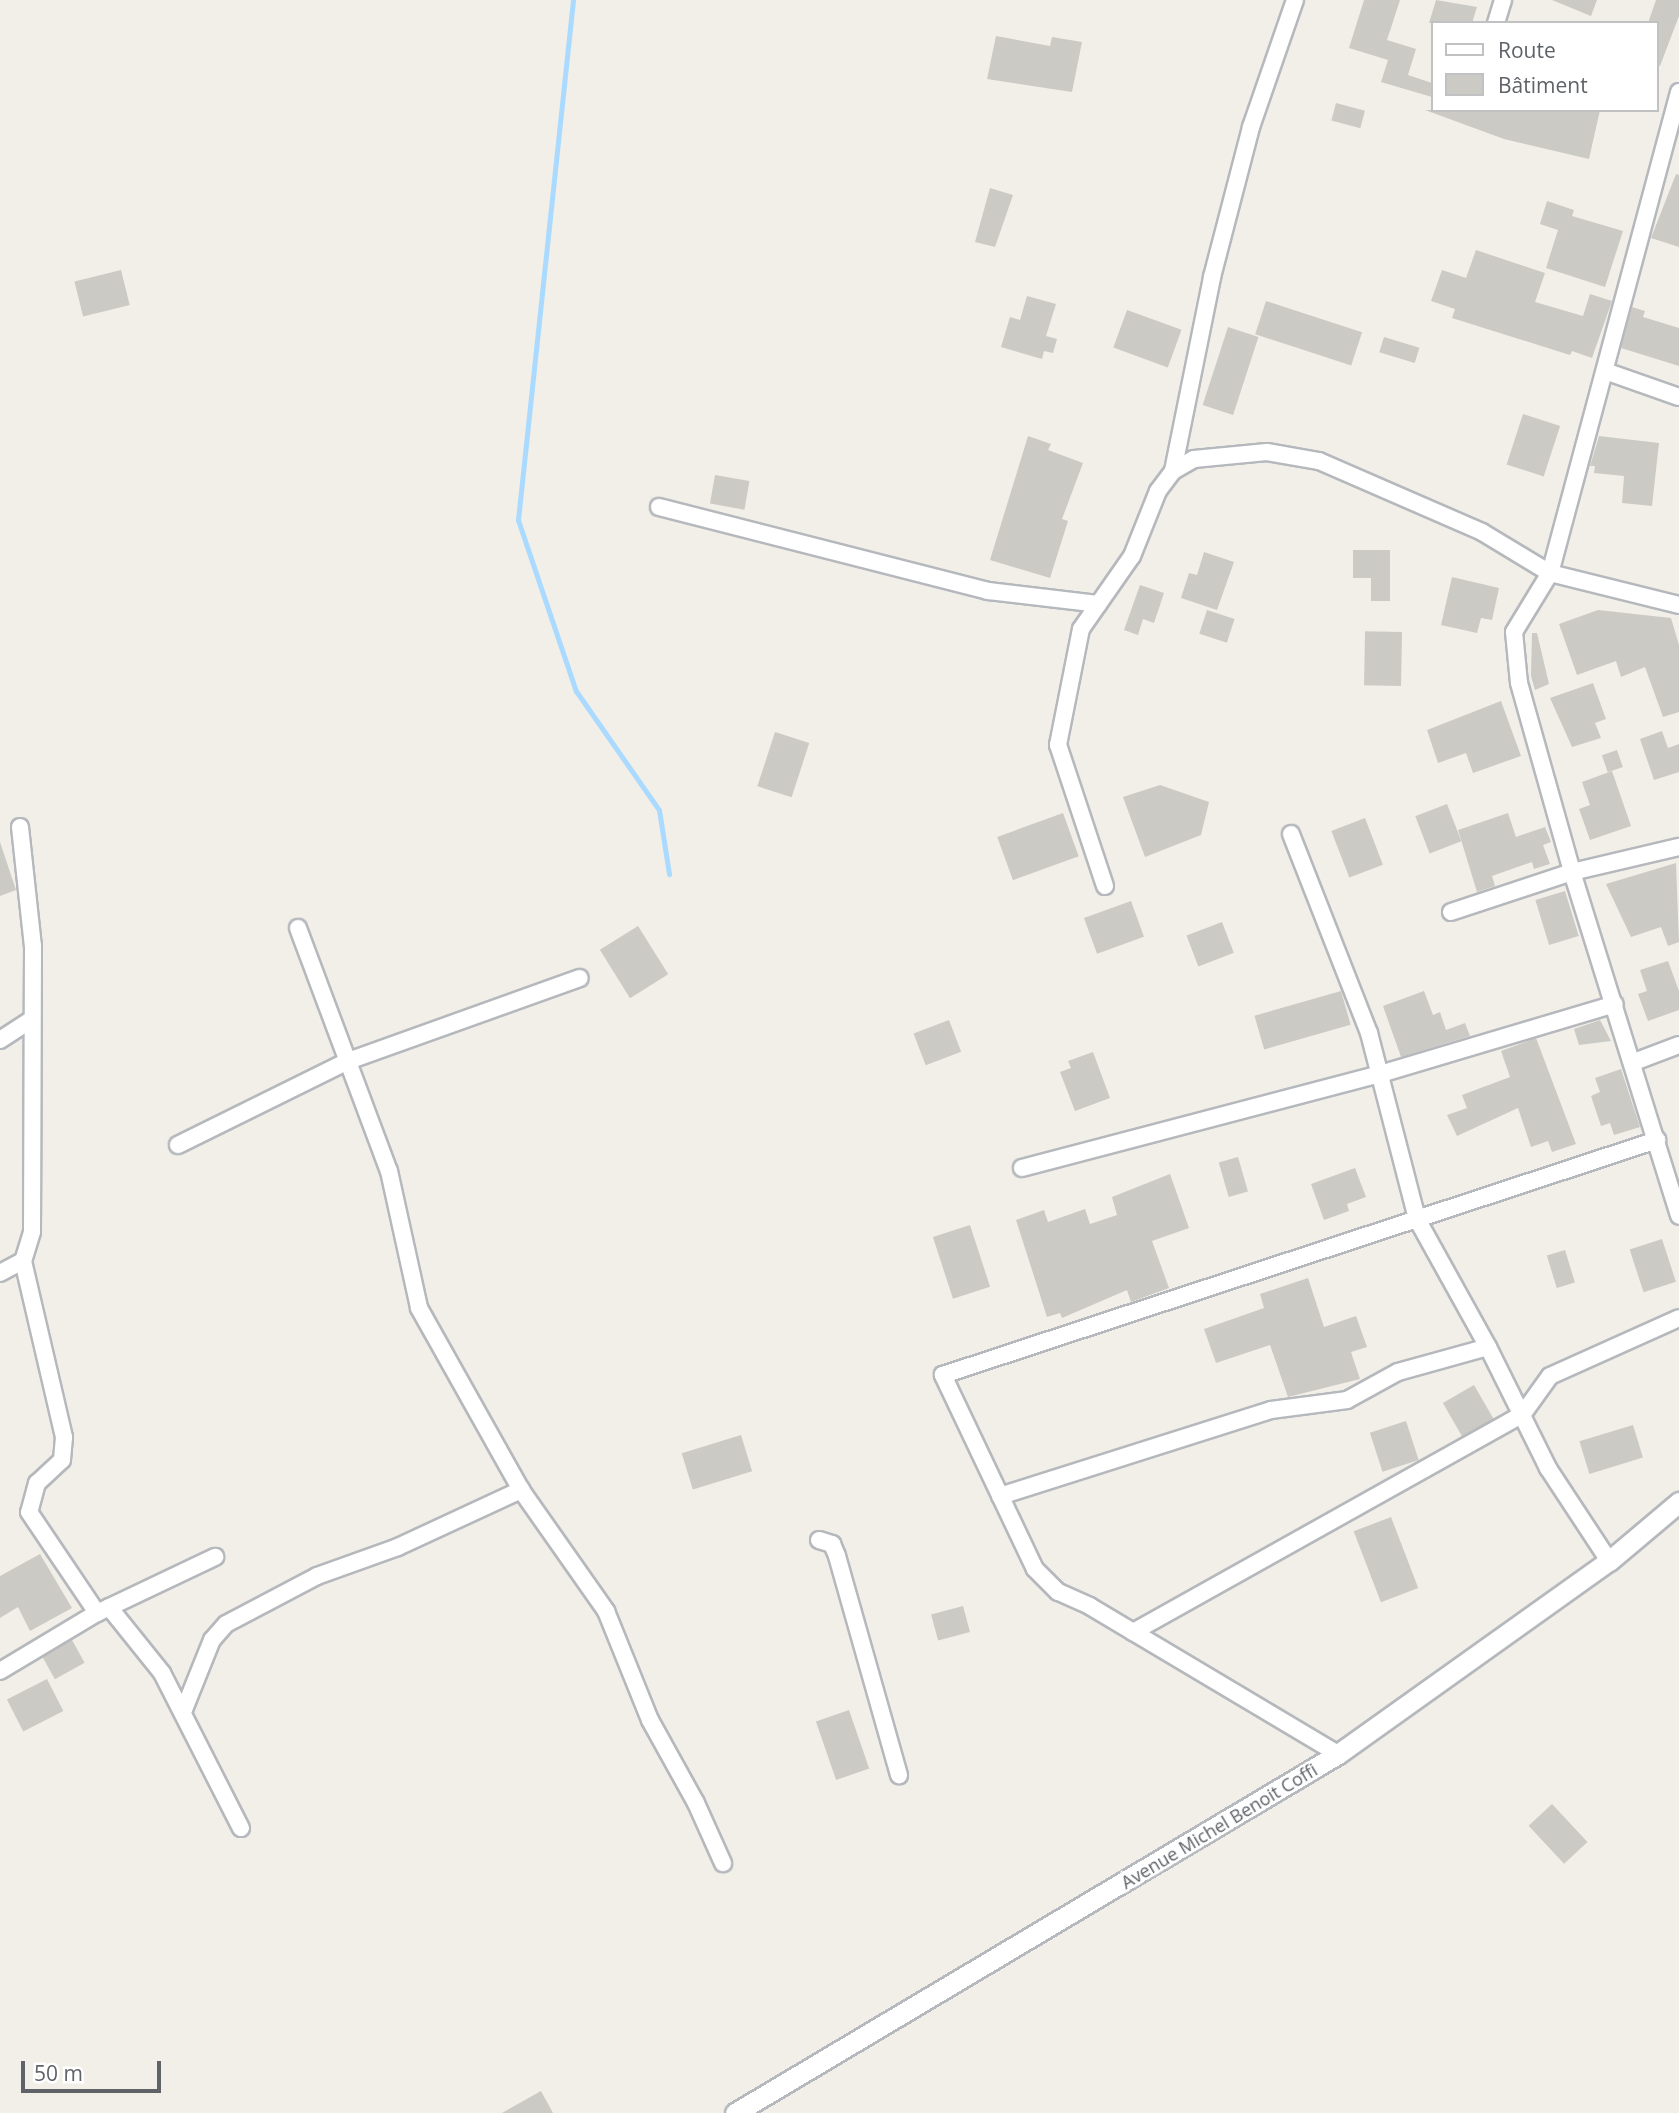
<!DOCTYPE html>
<meta charset="utf-8">
<style>
body{margin:0}
#map{position:relative;width:1679px;height:2113px;overflow:hidden;background:#f1efe8;font-family:"Open Sans",sans-serif}
div>[style]{position:absolute}
[style*='--x']{left:calc(var(--x)*1px);top:calc(var(--y)*1px);width:calc(var(--w)*1px);rotate:calc(var(--a)*1deg)}
.stream>*{height:5px;margin:-2.5px;padding:0 2.5px;transform-origin:2.5px;border-radius:2.5px;background:#aadaff}
.building>*{inset:0;background:#cccac5;transform-origin:0 0}
.roads{filter:drop-shadow(2px 0 #b5b8bc) drop-shadow(-2px 0 #b5b8bc) drop-shadow(0 2px #b5b8bc) drop-shadow(0 -2px #b5b8bc)}
.minor>*{height:16px;margin:-8px;padding:0 8px;transform-origin:8px;border-radius:8px;background:#fff}
.tertiary>*{height:19px;margin:-9.5px;padding:0 9.5px;transform-origin:9.5px;border-radius:9.5px;background:#fff}
span{translate:-50% -50%;white-space:nowrap;text-align:center;line-height:1.15;-webkit-text-stroke:5px #fff;paint-order:stroke}
.street-label{font-size:18px;color:#5f6368}
.legend{position:absolute;left:1431px;top:21px;width:228px;height:91px;box-sizing:border-box;background:#fff;border:2px solid #bfc1c3;margin:0;padding:9px 12px;list-style:none;font-size:21px;color:#5f6368}
.legend li{display:flex;align-items:center;gap:14px;height:35px}
.legend b{width:35px;border:2px solid #bfc1c3}
.scale{position:absolute;left:21px;top:2061px;width:140px;height:32px;box-sizing:border-box;border:4px solid #5f6368;border-top:0;padding-left:9px;font-size:21px;line-height:24px;white-space:nowrap;color:#5f6368;-webkit-text-stroke:5px #fff;paint-order:stroke}
</style>
<div id="map">
<div class="stream">
<div style="--x:573;--y:0;--w:523;--a:96.04"></div>
<div style="--x:518;--y:520;--w:181;--a:71.3"></div>
<div style="--x:576;--y:691;--w:145;--a:55.1"></div>
<div style="--x:659;--y:810;--w:65;--a:81.1"></div>
</div>
<div class="building">
<div style="clip-path:polygon(1364px 0,1400px 0,1387px 40px,1416px 49px,1408px 75px,1432px 83px,1432px 97px,1381px 82px,1388px 60px,1349px 48px)"></div>
<div style="clip-path:polygon(1436px 0,1477px 7px,1472px 23px,1429px 23px)"></div>
<div style="clip-path:polygon(1552px 0,1597px 0,1591px 16px)"></div>
<div style="clip-path:polygon(1656px 0,1679px 0,1679px 16px,1660px 66px,1656px 66px,1656px 23px,1648px 23px)"></div>
<div style="clip-path:polygon(996px 36px,1050px 46px,1052px 37px,1082px 42px,1072px 92px,987px 79px)"></div>
<div style="left:1336px;top:103px;width:30px;height:18px;rotate:15deg"></div>
<div style="clip-path:polygon(1425px 110px,1600px 110px,1589px 159px,1504px 139px)"></div>
<div style="clip-path:polygon(1676px 174px,1679px 175px,1679px 247px,1651px 238px)"></div>
<div style="clip-path:polygon(990px 188px,1013px 195px,995px 247px,975px 242px)"></div>
<div style="clip-path:polygon(1547px 201px,1574px 210px,1572px 216px,1623px 231px,1605px 287px,1546px 268px,1558px 230px,1540px 224px)"></div>
<div style="clip-path:polygon(1476px 250px,1545px 273px,1535px 302px,1583px 316px,1590px 294px,1612px 301px,1592px 358px,1572px 351px,1570px 355px,1452px 318px,1455px 309px,1431px 301px,1442px 270px,1466px 278px)"></div>
<div style="left:121px;top:270px;width:36px;height:48px;rotate:76deg"></div>
<div style="clip-path:polygon(1027px 296px,1056px 304px,1046px 336px,1057px 339px,1053px 353px,1044px 351px,1042px 359px,1001px 347px,1010px 317px,1020px 320px)"></div>
<div style="left:1266px;top:301px;width:101px;height:35px;rotate:18deg"></div>
<div style="clip-path:polygon(1632px 307px,1645px 311px,1643px 317px,1679px 328px,1679px 366px,1621px 348px)"></div>
<div style="left:1127px;top:310px;width:58px;height:40px;rotate:20deg"></div>
<div style="left:1228px;top:327px;width:32px;height:82px;rotate:18deg"></div>
<div style="left:1384px;top:337px;width:37px;height:16px;rotate:17deg"></div>
<div style="left:1523px;top:414px;width:39px;height:53px;rotate:18deg"></div>
<div style="clip-path:polygon(1028px 436px,1051px 444px,1048px 450px,1083px 463px,1062px 519px,1068px 521px,1050px 578px,990px 560px)"></div>
<div style="clip-path:polygon(1599px 436px,1659px 443px,1652px 506px,1622px 503px,1624px 476px,1594px 473px,1595px 466px,1590px 466px)"></div>
<div style="left:715px;top:475px;width:35px;height:29px;rotate:10deg"></div>
<div style="clip-path:polygon(1353px 550px,1390px 550px,1390px 601px,1371px 601px,1371px 578px,1353px 578px)"></div>
<div style="clip-path:polygon(1204px 552px,1234px 562px,1217px 610px,1181px 598px,1189px 573px,1197px 575px)"></div>
<div style="clip-path:polygon(1452px 577px,1499px 588px,1492px 620px,1481px 618px,1477px 633px,1441px 625px)"></div>
<div style="clip-path:polygon(1140px 585px,1164px 593px,1154px 623px,1143px 619px,1138px 635px,1124px 630px)"></div>
<div style="left:1207px;top:610px;width:29px;height:25px;rotate:18deg"></div>
<div style="clip-path:polygon(1598px 610px,1671px 618px,1679px 645px,1679px 712px,1663px 717px,1645px 667px,1621px 677px,1616px 661px,1577px 675px,1559px 624px)"></div>
<div style="left:1402px;top:632px;width:54px;height:37px;rotate:91deg"></div>
<div style="clip-path:polygon(1532px 633px,1537px 633px,1549px 684px,1535px 690px,1531px 676px)"></div>
<div style="clip-path:polygon(1593px 683px,1606px 719px,1595px 723px,1601px 738px,1572px 747px,1550px 698px)"></div>
<div style="clip-path:polygon(1501px 701px,1521px 756px,1473px 773px,1466px 753px,1438px 763px,1427px 730px)"></div>
<div style="clip-path:polygon(1662px 731px,1668px 748px,1679px 744px,1679px 772px,1654px 780px,1640px 739px)"></div>
<div style="left:775px;top:732px;width:36px;height:57px;rotate:18deg"></div>
<div style="left:1617px;top:750px;width:18px;height:16px;rotate:71deg"></div>
<div style="clip-path:polygon(1612px 771px,1631px 826px,1590px 840px,1579px 809px,1590px 805px,1582px 782px)"></div>
<div style="clip-path:polygon(1160px 785px,1209px 802px,1201px 835px,1145px 857px,1123px 797px)"></div>
<div style="left:1447px;top:804px;width:40px;height:34px;rotate:69deg"></div>
<div style="left:1063px;top:813px;width:46px;height:70px;rotate:70deg"></div>
<div style="clip-path:polygon(1508px 813px,1516px 837px,1545px 827px,1551px 842px,1543px 845px,1550px 864px,1534px 869px,1532px 862px,1492px 876px,1495px 886px,1477px 892px,1458px 830px)"></div>
<div style="left:1365px;top:818px;width:50px;height:36px;rotate:69deg"></div>
<div style="clip-path:polygon(0 842px,16px 890px,0 896px)"></div>
<div style="clip-path:polygon(1676px 863px,1679px 942px,1668px 946px,1661px 927px,1631px 937px,1606px 884px)"></div>
<div style="left:1565px;top:891px;width:47px;height:31px;rotate:73deg"></div>
<div style="left:1131px;top:901px;width:38px;height:50px;rotate:70deg"></div>
<div style="left:1222px;top:922px;width:33px;height:38px;rotate:69deg"></div>
<div style="left:638px;top:926px;width:57px;height:45px;rotate:58deg"></div>
<div style="clip-path:polygon(1668px 961px,1679px 991px,1679px 1010px,1648px 1021px,1638px 994px,1647px 991px,1640px 970px)"></div>
<div style="left:1341px;top:991px;width:35px;height:90px;rotate:74deg"></div>
<div style="clip-path:polygon(1424px 991px,1433px 1015px,1440px 1012px,1446px 1030px,1465px 1023px,1470px 1036px,1401px 1057px,1383px 1006px)"></div>
<div style="left:949px;top:1020px;width:34px;height:38px;rotate:69deg"></div>
<div style="clip-path:polygon(1600px 1020px,1611px 1041px,1579px 1045px,1574px 1029px)"></div>
<div style="clip-path:polygon(1536px 1038px,1576px 1144px,1552px 1152px,1548px 1141px,1531px 1147px,1518px 1108px,1457px 1136px,1447px 1115px,1467px 1108px,1462px 1095px,1510px 1077px,1501px 1051px)"></div>
<div style="clip-path:polygon(1093px 1052px,1110px 1098px,1075px 1111px,1060px 1072px,1071px 1068px,1068px 1061px)"></div>
<div style="clip-path:polygon(1621px 1069px,1640px 1127px,1614px 1135px,1610px 1123px,1601px 1126px,1591px 1096px,1600px 1092px,1595px 1078px)"></div>
<div style="left:1238px;top:1157px;width:36px;height:20px;rotate:74deg"></div>
<div style="clip-path:polygon(1355px 1168px,1366px 1197px,1347px 1204px,1349px 1211px,1324px 1220px,1311px 1184px)"></div>
<div style="clip-path:polygon(1170px 1174px,1189px 1228px,1152px 1241px,1169px 1288px,1131px 1302px,1127px 1290px,1062px 1318px,1060px 1313px,1047px 1317px,1016px 1220px,1044px 1210px,1048px 1222px,1085px 1209px,1090px 1224px,1117px 1215px,1112px 1197px)"></div>
<div style="left:970px;top:1225px;width:65px;height:39px;rotate:72deg"></div>
<div style="left:1662px;top:1239px;width:45px;height:34px;rotate:72deg"></div>
<div style="left:1565px;top:1250px;width:34px;height:19px;rotate:73deg"></div>
<div style="clip-path:polygon(1308px 1278px,1324px 1327px,1356px 1316px,1367px 1347px,1351px 1352px,1360px 1379px,1288px 1397px,1270px 1345px,1216px 1363px,1204px 1329px,1264px 1308px,1260px 1294px)"></div>
<div style="left:1474px;top:1385px;width:39px;height:36px;rotate:60deg"></div>
<div style="left:1406px;top:1421px;width:41px;height:38px;rotate:72deg"></div>
<div style="left:1633px;top:1425px;width:34px;height:56px;rotate:73deg"></div>
<div style="left:741px;top:1435px;width:38px;height:62px;rotate:73deg"></div>
<div style="left:1391px;top:1517px;width:76px;height:40px;rotate:69deg"></div>
<div style="clip-path:polygon(40px 1554px,72px 1608px,30px 1631px,18px 1607px,0 1618px,0 1576px)"></div>
<div style="left:963px;top:1606px;width:27px;height:33px;rotate:75deg"></div>
<div style="left:72px;top:1640px;width:26px;height:34px;rotate:61deg"></div>
<div style="left:47px;top:1679px;width:36px;height:45px;rotate:63deg"></div>
<div style="left:849px;top:1710px;width:62px;height:35px;rotate:71deg"></div>
<div style="left:1552px;top:1804px;width:52px;height:32px;rotate:47deg"></div>
<div style="clip-path:polygon(541px 2091px,553px 2113px,502px 2113px)"></div>
</div>
<div class="roads">
<div class="minor">
<div style="--x:1496;--y:23;--w:24;--a:-73"></div>
<div style="--x:1679;--y:92;--w:498;--a:105"></div>
<div style="--x:1550;--y:573;--w:69;--a:121.4"></div>
<div style="--x:1514;--y:632;--w:51;--a:84.4"></div>
<div style="--x:1519;--y:683;--w:196;--a:74.3"></div>
<div style="--x:1572;--y:872;--w:360;--a:72.7"></div>
<div style="--x:1605;--y:371;--w:78;--a:19.4"></div>
<div style="--x:1173;--y:471;--w:198;--a:-78.6"></div>
<div style="--x:1212;--y:277;--w:155;--a:-75.4"></div>
<div style="--x:1251;--y:127;--w:134;--a:-70.9"></div>
<div style="--x:659;--y:507;--w:340;--a:14.3"></div>
<div style="--x:988;--y:591;--w:111;--a:6.7"></div>
<div style="--x:20;--y:827;--w:120;--a:83.8"></div>
<div style="--x:33;--y:946;--w:286;--a:90.2"></div>
<div style="--x:32;--y:1232;--w:30;--a:107"></div>
<div style="--x:23;--y:1261;--w:181;--a:76.9"></div>
<div style="--x:64;--y:1437;--w:23;--a:95"></div>
<div style="--x:62;--y:1460;--w:34;--a:137"></div>
<div style="--x:37;--y:1483;--w:30;--a:105"></div>
<div style="--x:29;--y:1512;--w:122;--a:56"></div>
<div style="--x:1291;--y:834;--w:214;--a:68.6"></div>
<div style="--x:1369;--y:1033;--w:192;--a:75.5"></div>
<div style="--x:1417;--y:1219;--w:146;--a:61"></div>
<div style="--x:1488;--y:1347;--w:135;--a:63.6"></div>
<div style="--x:1548;--y:1468;--w:111;--a:56.7"></div>
<div style="--x:1105;--y:886;--w:149;--a:-108.4"></div>
<div style="--x:1058;--y:745;--w:118;--a:-78.8"></div>
<div style="--x:1081;--y:629;--w:89;--a:-55.1"></div>
<div style="--x:1132;--y:556;--w:70;--a:-68.2"></div>
<div style="--x:1158;--y:491;--w:25;--a:-53"></div>
<div style="--x:1173;--y:471;--w:24;--a:-30"></div>
<div style="--x:1194;--y:459;--w:73;--a:-5.5"></div>
<div style="--x:1267;--y:452;--w:53;--a:9.8"></div>
<div style="--x:1319;--y:461;--w:178;--a:23.5"></div>
<div style="--x:1482;--y:532;--w:79;--a:31.1"></div>
<div style="--x:1550;--y:573;--w:133;--a:13.9"></div>
<div style="--x:1451;--y:912;--w:127;--a:-18.3"></div>
<div style="--x:1572;--y:872;--w:110;--a:-13.2"></div>
<div style="--x:298;--y:928;--w:259;--a:69.5"></div>
<div style="--x:389;--y:1171;--w:140;--a:77.6"></div>
<div style="--x:419;--y:1308;--w:209;--a:60.7"></div>
<div style="--x:521;--y:1490;--w:148;--a:54.9"></div>
<div style="--x:606;--y:1611;--w:118;--a:68"></div>
<div style="--x:650;--y:1720;--w:95;--a:61"></div>
<div style="--x:696;--y:1803;--w:66;--a:65.8"></div>
<div style="--x:0;--y:1040;--w:38;--a:-33"></div>
<div style="--x:1634;--y:1062;--w:48;--a:-20.7"></div>
<div style="--x:178;--y:1145;--w:190;--a:-26.3"></div>
<div style="--x:348;--y:1061;--w:246;--a:-19.7"></div>
<div style="--x:1022;--y:1168;--w:367;--a:-14.7"></div>
<div style="--x:1377;--y:1075;--w:248;--a:-16.6"></div>
<div style="--x:0;--y:1273;--w:26;--a:-28"></div>
<div style="--x:1000;--y:1496;--w:284;--a:-17.6"></div>
<div style="--x:1271;--y:1410;--w:77;--a:-7.5"></div>
<div style="--x:1347;--y:1400;--w:58;--a:-28.8"></div>
<div style="--x:1398;--y:1372;--w:93;--a:-15.5"></div>
<div style="--x:819;--y:1540;--w:14;--a:17"></div>
<div style="--x:832;--y:1544;--w:13;--a:67"></div>
<div style="--x:837;--y:1556;--w:228;--a:74.2"></div>
<div style="--x:109;--y:1607;--w:85;--a:51.2"></div>
<div style="--x:162;--y:1673;--w:174;--a:63"></div>
<div style="--x:1133;--y:1632;--w:445;--a:-29.2"></div>
<div style="--x:1522;--y:1415;--w:48;--a:-54.3"></div>
<div style="--x:1550;--y:1376;--w:141;--a:-24.2"></div>
<div style="--x:0;--y:1671;--w:113;--a:-30.9"></div>
<div style="--x:97;--y:1613;--w:131;--a:-25.4"></div>
<div style="--x:183;--y:1712;--w:78;--a:-68.1"></div>
<div style="--x:212;--y:1640;--w:21;--a:-49"></div>
<div style="--x:226;--y:1624;--w:103;--a:-27.8"></div>
<div style="--x:317;--y:1576;--w:86;--a:-19.7"></div>
<div style="--x:398;--y:1547;--w:136;--a:-24.9"></div>
<div style="--x:1338;--y:1754;--w:289;--a:-149.2"></div>
<div style="--x:1090;--y:1606;--w:35;--a:-156"></div>
<div style="--x:1058;--y:1592;--w:33;--a:-135"></div>
<div style="--x:1035;--y:1569;--w:215;--a:-115.4"></div>
<div style="--x:943;--y:1375;--w:752;--a:-18.22"></div>
</div>
<div class="tertiary">
<div style="--x:735;--y:2113;--w:702;--a:-30.77"></div>
<div style="--x:1338;--y:1754;--w:333;--a:-35.5"></div>
<div style="--x:1609;--y:1561;--w:92;--a:-40.1"></div>
</div>
</div>
<div class="street-label">
<span style="left:1219px;top:1826px;rotate:-31deg">Avenue Michel Benoit Coffi</span>
</div>
<ul class="legend">
<li><b style="height:9px;background:#fff"></b>Route</li>
<li><b style="height:19px;background:#cccac5"></b>Bâtiment</li>
</ul>
<div class="scale">50 m</div>
</div>
